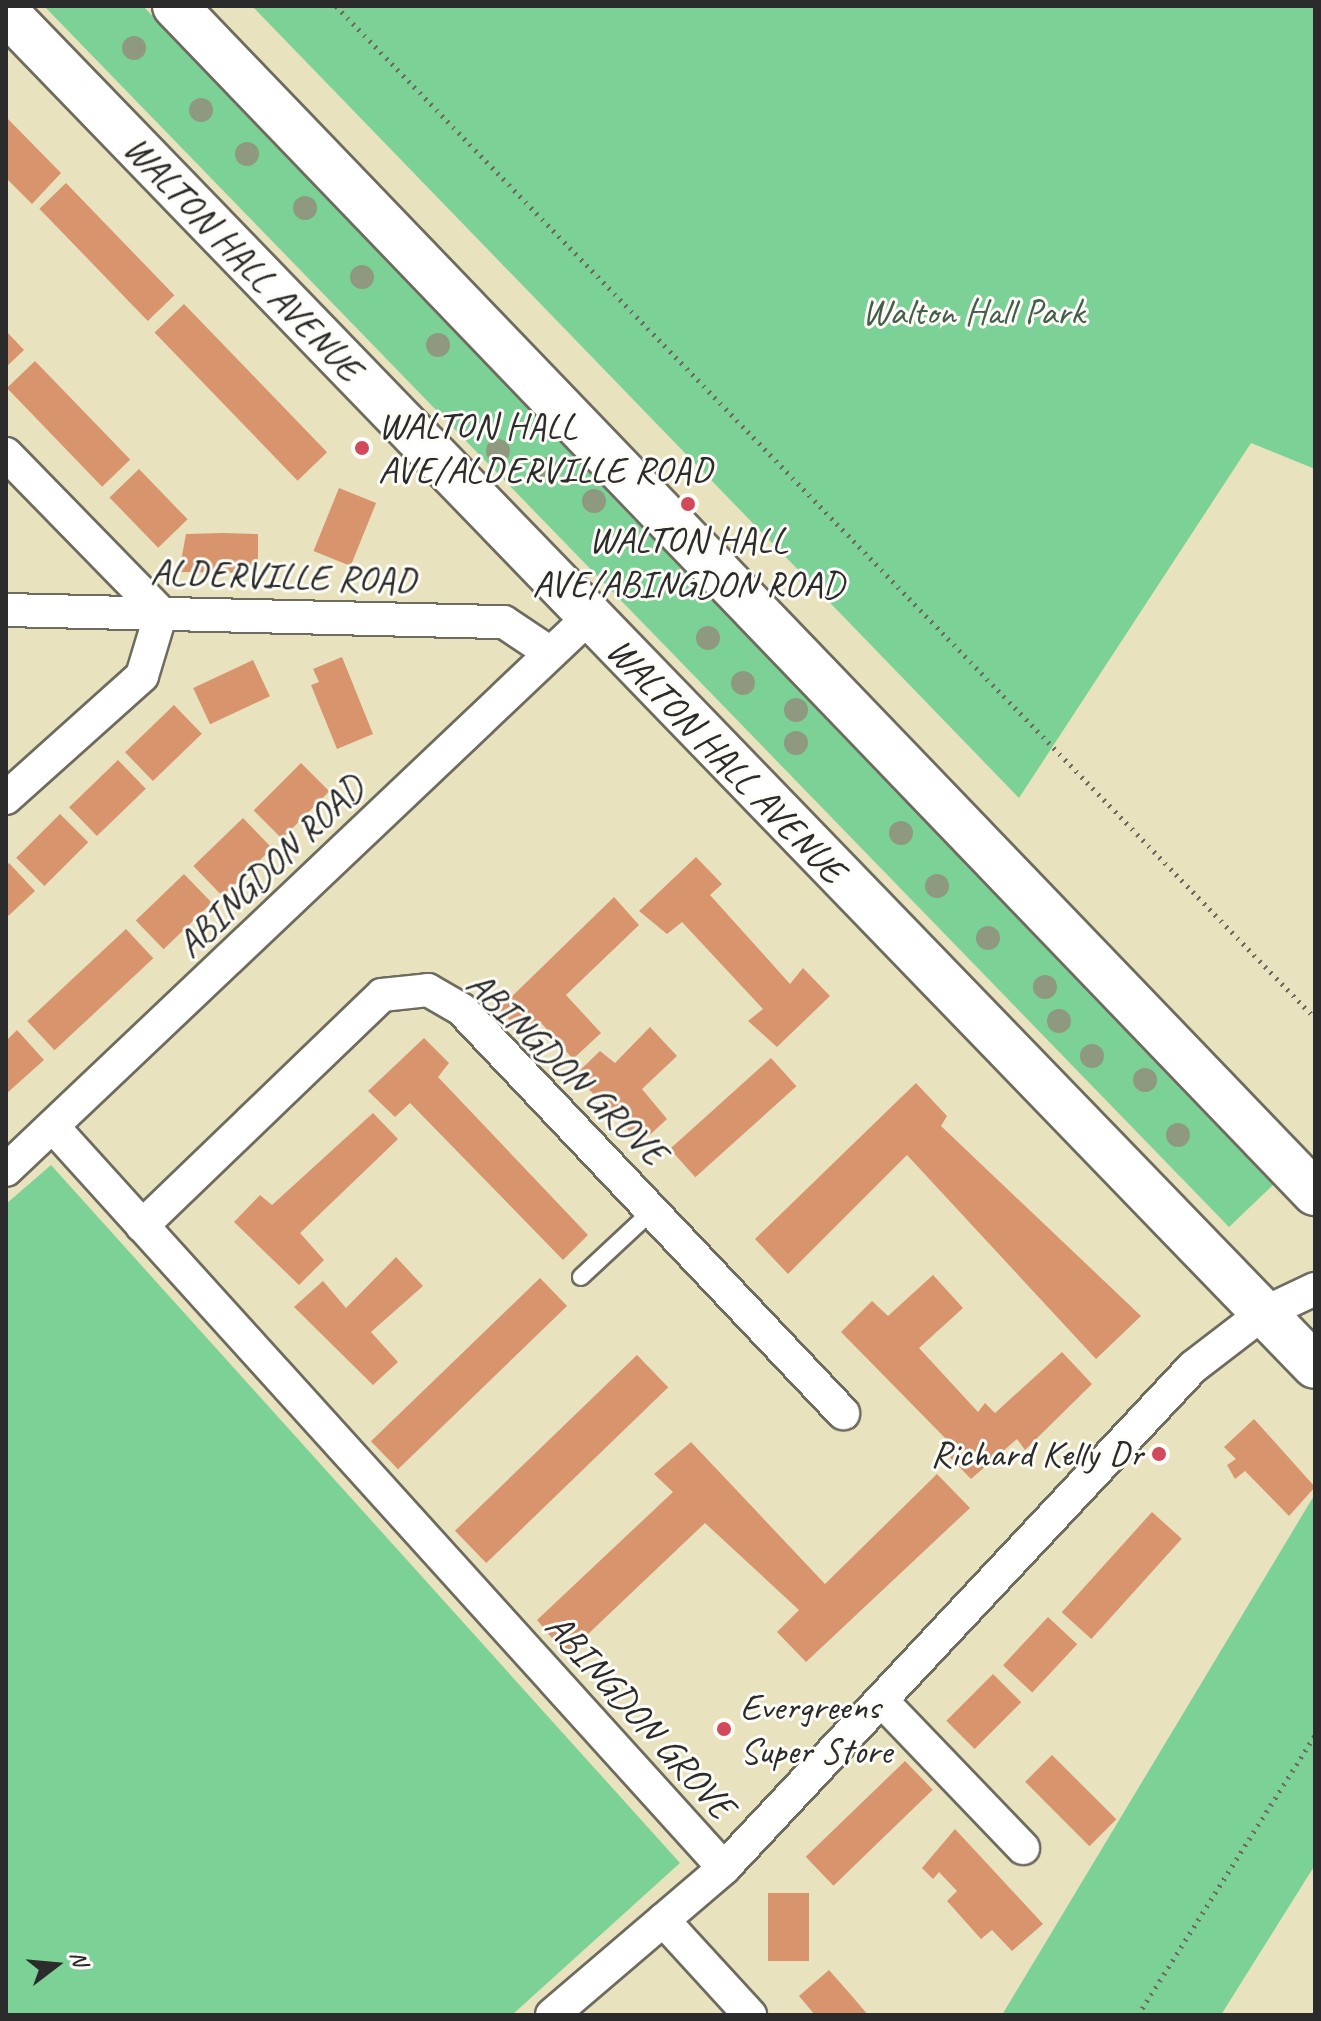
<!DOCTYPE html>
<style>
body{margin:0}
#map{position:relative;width:1321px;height:2021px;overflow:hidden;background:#e9e2bf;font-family:Caveat,sans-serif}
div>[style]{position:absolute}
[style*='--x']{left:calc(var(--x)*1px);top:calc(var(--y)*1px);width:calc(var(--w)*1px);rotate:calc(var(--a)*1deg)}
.green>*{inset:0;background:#7cd296}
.building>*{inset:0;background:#d8946d;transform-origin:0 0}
.path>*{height:5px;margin-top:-2.5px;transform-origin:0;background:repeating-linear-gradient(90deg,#6e6b5f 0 2px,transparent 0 8px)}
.roads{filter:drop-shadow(2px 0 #6e6b5f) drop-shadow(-2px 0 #6e6b5f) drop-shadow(0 2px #6e6b5f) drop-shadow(0 -2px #6e6b5f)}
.lane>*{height:16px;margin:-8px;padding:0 8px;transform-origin:8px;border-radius:8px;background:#fff}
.street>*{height:32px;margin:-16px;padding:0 16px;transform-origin:16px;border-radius:16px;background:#fff}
.highway>*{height:44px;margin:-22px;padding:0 22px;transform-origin:22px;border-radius:22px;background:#fff}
.trees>*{width:24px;height:24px;margin:-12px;border-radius:50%;background:#8e997f}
.dots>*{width:22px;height:22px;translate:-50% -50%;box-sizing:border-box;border:4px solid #fdfcf7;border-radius:50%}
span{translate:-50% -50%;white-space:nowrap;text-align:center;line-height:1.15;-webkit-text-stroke:6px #fdfcf7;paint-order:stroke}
.street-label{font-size:38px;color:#2b2b2b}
.park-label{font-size:38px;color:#435d4b}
.poi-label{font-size:38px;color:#2b2b2b}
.left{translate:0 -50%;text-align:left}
.right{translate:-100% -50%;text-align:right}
.frame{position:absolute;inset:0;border:8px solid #2b2b2b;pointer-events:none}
.north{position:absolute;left:16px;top:1925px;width:80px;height:80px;-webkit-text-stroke:6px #fdfcf7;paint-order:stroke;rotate:74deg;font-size:22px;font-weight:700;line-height:32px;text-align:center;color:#2b2b2b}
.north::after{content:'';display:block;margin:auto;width:28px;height:36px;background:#2b2b2b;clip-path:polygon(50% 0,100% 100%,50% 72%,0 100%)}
</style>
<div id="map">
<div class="green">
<div style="clip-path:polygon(44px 6px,143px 6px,1274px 1184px,1229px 1227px)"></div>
<div style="clip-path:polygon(252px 6px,1315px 6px,1315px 469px,1251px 443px,1019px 798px)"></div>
<div style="clip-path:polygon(51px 1165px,680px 1863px,512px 2015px,6px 2015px,6px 1204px)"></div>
<div style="clip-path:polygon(1315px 1494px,1315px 1865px,1221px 2015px,1002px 2015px)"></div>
</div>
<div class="building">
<div style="clip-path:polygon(6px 117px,61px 173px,32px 204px,6px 178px)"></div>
<div style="left:66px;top:183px;width:156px;height:37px;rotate:46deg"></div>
<div style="left:184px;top:304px;width:206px;height:41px;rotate:46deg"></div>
<div style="clip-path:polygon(6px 331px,24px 350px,6px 367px)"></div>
<div style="left:35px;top:361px;width:137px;height:39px;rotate:46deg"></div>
<div style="left:139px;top:469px;width:70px;height:41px;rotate:46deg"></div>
<div style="left:339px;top:488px;width:40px;height:68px;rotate:22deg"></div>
<div style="clip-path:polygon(223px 533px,258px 534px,258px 573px,179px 572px,186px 534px)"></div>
<div style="clip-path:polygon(342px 657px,373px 734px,337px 749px,311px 685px,319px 682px,313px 669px)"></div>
<div style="left:253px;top:660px;width:40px;height:66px;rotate:65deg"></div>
<div style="left:174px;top:705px;width:40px;height:68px;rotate:46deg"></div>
<div style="left:118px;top:760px;width:40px;height:68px;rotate:46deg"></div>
<div style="left:301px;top:763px;width:40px;height:67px;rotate:45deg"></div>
<div style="left:60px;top:814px;width:40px;height:62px;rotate:45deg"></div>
<div style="left:243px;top:818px;width:42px;height:69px;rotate:46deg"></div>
<div style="clip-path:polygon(696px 857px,722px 884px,710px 895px,790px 984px,803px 968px,830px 996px,777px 1047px,748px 1021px,763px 1009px,682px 922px,667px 934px,639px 911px)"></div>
<div style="clip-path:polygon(9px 863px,35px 891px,6px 918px,6px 866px)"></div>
<div style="left:184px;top:874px;width:40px;height:67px;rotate:46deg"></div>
<div style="clip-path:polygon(614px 897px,639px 925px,566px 995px,601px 1033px,573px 1059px,542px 1024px,525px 1036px,499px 1009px)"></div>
<div style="left:126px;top:929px;width:40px;height:135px;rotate:47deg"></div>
<div style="clip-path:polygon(650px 1027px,677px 1056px,642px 1089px,667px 1119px,641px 1143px,575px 1075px,600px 1051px,615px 1063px)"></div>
<div style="clip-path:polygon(17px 1030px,44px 1060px,6px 1094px,6px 1041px)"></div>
<div style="clip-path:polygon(424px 1038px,449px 1063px,438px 1077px,588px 1235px,563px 1260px,410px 1103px,395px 1117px,368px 1091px)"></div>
<div style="left:771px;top:1058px;width:38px;height:136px;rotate:48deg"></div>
<div style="clip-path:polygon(916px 1083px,947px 1116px,941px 1126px,1141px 1316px,1096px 1359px,907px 1155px,788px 1274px,755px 1239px)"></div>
<div style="clip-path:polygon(373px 1113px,398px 1139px,300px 1233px,324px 1260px,299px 1285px,234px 1222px,260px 1195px,272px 1205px)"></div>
<div style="clip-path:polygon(396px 1257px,423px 1286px,371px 1332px,398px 1362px,373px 1385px,294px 1307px,323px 1281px,346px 1308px)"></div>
<div style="clip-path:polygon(933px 1275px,963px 1308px,919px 1348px,978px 1412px,985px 1403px,995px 1413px,1062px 1352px,1092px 1384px,1025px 1450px,1017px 1439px,971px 1479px,940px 1447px,948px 1441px,841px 1332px,872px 1301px,888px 1316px)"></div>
<div style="left:540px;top:1278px;width:39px;height:235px;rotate:46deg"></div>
<div style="left:637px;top:1355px;width:45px;height:253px;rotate:46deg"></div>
<div style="clip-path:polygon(1254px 1419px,1315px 1487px,1289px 1516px,1245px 1471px,1235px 1479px,1227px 1465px,1236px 1459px,1224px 1447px)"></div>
<div style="clip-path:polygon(691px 1442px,825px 1584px,937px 1474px,970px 1508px,806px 1662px,777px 1632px,799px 1610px,705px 1523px,566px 1655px,537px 1620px,673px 1492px,654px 1474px)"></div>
<div style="left:1152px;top:1512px;width:40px;height:135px;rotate:42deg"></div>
<div style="left:1048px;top:1617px;width:40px;height:66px;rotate:43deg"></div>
<div style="left:993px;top:1674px;width:40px;height:66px;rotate:45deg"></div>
<div style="left:1052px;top:1755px;width:91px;height:38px;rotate:45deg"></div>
<div style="left:905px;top:1761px;width:40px;height:138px;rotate:46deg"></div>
<div style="clip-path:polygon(955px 1829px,1043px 1924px,1012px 1951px,992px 1930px,981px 1939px,947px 1901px,957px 1891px,939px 1872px,933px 1879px,922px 1868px)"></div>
<div style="left:768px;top:1893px;width:41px;height:68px"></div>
<div style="clip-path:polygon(829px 1970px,851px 1995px,868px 2015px,815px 2015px,799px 1996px)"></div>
</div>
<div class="path">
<div style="--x:336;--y:6;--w:1408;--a:45.95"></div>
<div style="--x:1138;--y:2015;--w:331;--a:-57.7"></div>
</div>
<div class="roads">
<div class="lane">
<div style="--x:581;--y:1277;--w:100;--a:-43"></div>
</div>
<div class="street">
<div style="--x:6;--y:454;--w:222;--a:45.7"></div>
<div style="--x:161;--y:613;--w:66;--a:106.8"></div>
<div style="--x:142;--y:676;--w:183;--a:138.1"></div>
<div style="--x:6;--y:610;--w:498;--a:1.4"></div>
<div style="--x:504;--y:622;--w:54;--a:33.7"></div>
<div style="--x:55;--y:1129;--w:997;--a:47.85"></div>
<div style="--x:6;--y:1170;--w:802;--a:-43.48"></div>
<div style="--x:142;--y:1226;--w:333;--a:-43.9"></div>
<div style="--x:382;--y:995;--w:46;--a:-6.2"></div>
<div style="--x:428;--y:990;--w:39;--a:30"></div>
<div style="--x:462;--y:1010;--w:555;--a:46.61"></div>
<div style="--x:884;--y:1703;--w:201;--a:46.2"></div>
<div style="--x:663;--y:1920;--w:129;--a:47.5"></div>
<div style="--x:552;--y:2015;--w:226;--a:-40.5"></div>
<div style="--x:724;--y:1868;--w:686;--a:-46.89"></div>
<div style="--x:1193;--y:1367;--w:87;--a:-37.5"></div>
<div style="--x:1262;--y:1314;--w:59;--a:-25.3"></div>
</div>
<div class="highway">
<div style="--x:175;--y:6;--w:1646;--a:46.16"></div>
<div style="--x:6;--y:12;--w:1883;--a:45.97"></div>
</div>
</div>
<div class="trees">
<div style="left:134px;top:48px"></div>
<div style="left:201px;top:110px"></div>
<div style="left:247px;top:154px"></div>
<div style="left:305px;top:208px"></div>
<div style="left:362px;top:277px"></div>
<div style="left:438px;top:345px"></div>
<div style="left:498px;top:451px"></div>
<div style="left:547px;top:469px"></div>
<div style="left:594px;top:501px"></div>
<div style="left:708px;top:638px"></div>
<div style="left:743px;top:683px"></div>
<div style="left:796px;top:710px"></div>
<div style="left:796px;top:743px"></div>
<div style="left:901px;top:833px"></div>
<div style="left:937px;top:886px"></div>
<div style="left:988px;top:938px"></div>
<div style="left:1045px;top:987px"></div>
<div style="left:1059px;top:1021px"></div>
<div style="left:1092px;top:1056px"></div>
<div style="left:1145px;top:1080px"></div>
<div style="left:1178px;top:1135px"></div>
</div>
<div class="dots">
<div style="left:362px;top:448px;background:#d1495b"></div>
<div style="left:688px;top:504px;background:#d1495b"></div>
<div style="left:1159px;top:1454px;background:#d1495b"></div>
<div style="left:724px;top:1729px;background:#d1495b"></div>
</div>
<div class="street-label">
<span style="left:243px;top:258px;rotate:46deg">WALTON HALL AVENUE</span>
<span style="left:283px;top:576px;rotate:2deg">ALDERVILLE ROAD</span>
<span style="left:726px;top:760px;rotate:46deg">WALTON HALL AVENUE</span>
<span style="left:270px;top:866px;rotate:-44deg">ABINGDON ROAD</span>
<span style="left:567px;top:1068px;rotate:44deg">ABINGDON GROVE</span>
<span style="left:640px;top:1716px;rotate:48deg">ABINGDON GROVE</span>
</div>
<div class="park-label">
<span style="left:973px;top:312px">Walton Hall Park</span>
</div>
<div class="poi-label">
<span class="left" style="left:378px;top:448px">WALTON HALL<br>AVE/ALDERVILLE ROAD</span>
<span style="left:688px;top:562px">WALTON HALL<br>AVE/ABINGDON ROAD</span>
<span class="right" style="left:1143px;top:1454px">Richard Kelly Dr</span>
<span class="left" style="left:740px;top:1729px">Evergreens<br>Super Store</span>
</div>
<div class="frame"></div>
<div class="north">N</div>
</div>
